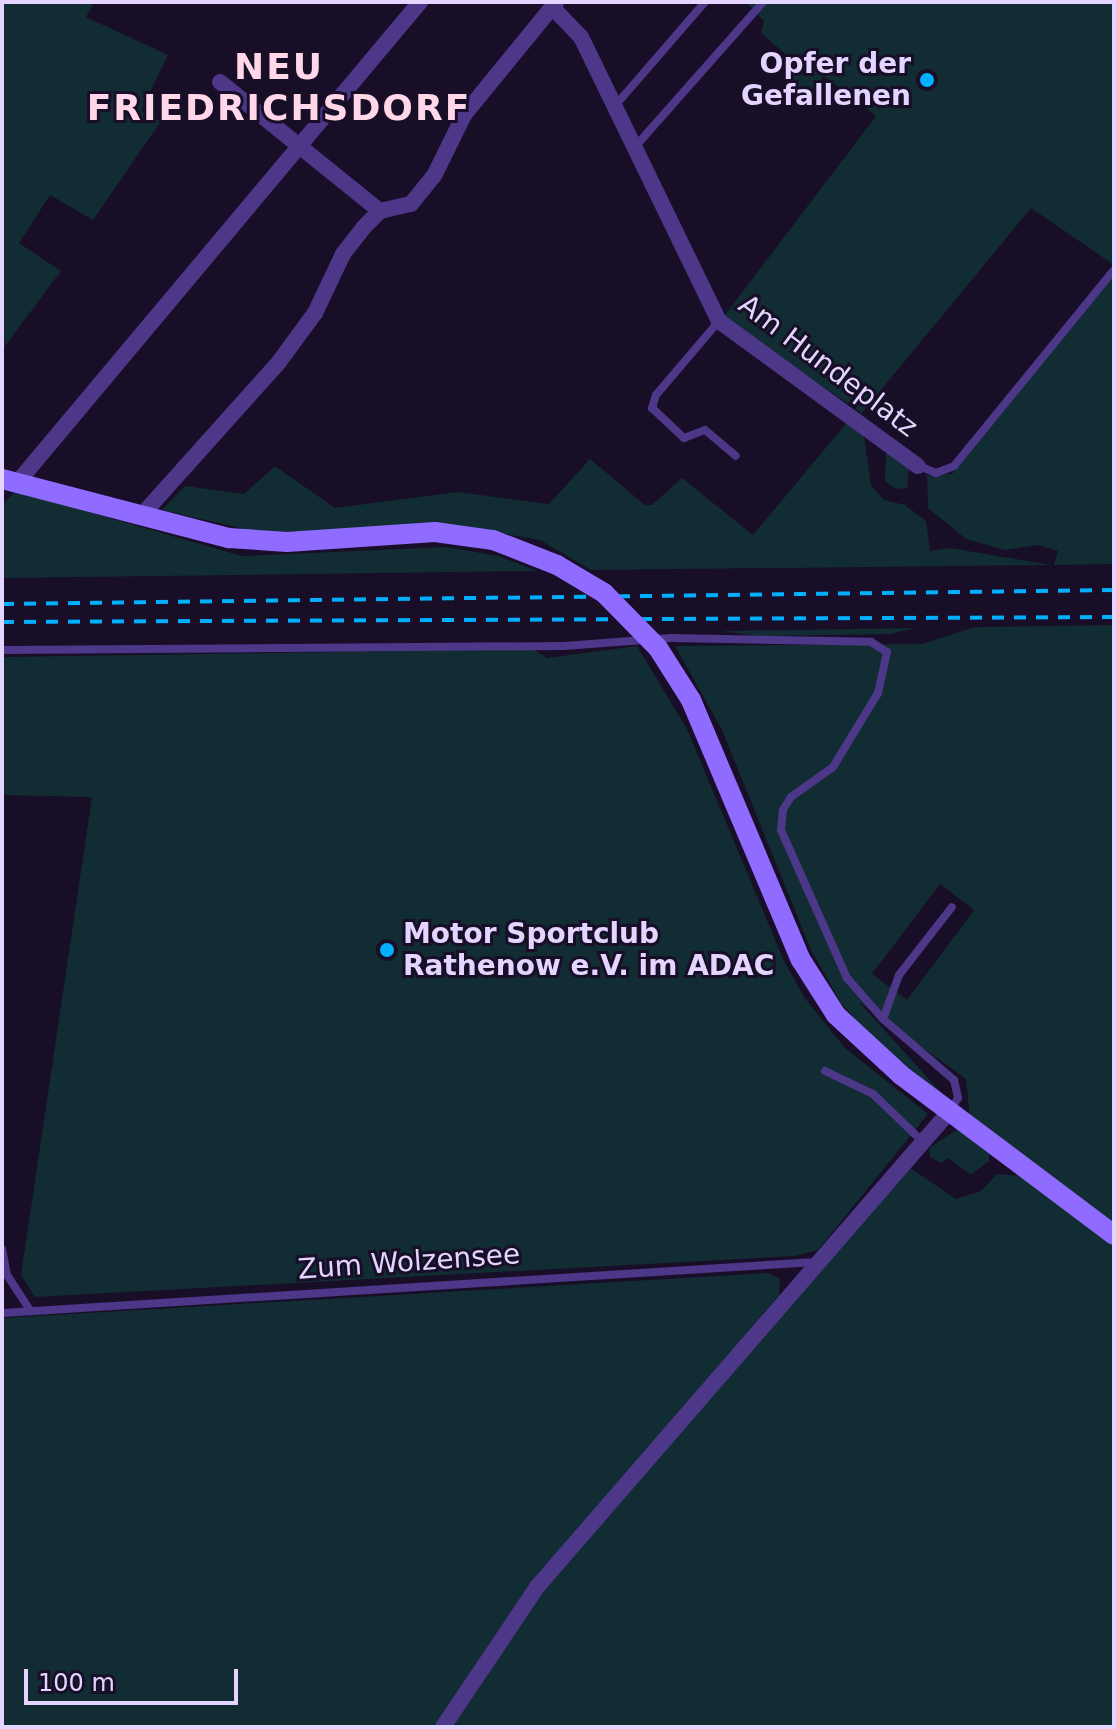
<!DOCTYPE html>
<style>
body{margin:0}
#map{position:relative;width:1116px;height:1729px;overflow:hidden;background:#180e27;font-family:"DejaVu Sans",sans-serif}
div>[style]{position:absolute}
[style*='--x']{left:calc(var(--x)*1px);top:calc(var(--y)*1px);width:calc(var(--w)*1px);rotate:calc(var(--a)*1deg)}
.green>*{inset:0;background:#112c32}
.lane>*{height:8px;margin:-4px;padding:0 4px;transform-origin:4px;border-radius:4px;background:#4c3788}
.street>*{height:16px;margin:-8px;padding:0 8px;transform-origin:8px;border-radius:8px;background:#4c3788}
.secondary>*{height:20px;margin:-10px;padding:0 10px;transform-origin:10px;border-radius:10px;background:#8f6cff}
.rail>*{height:4px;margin-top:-2px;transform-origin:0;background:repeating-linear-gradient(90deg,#01afff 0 12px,transparent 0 22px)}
.secondary-bridge>*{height:20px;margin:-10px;padding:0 10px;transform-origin:10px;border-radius:10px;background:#8f6cff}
.dots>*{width:22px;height:22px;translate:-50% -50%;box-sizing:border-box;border:4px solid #180e27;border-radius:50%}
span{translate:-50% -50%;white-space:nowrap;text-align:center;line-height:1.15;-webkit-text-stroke:6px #180e27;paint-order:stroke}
.poi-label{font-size:28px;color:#e3d5ff;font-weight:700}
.right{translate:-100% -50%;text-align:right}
.left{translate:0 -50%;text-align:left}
.street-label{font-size:28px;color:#e3d5ff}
.district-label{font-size:36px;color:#ffd7e8;font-weight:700;letter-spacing:2px}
.frame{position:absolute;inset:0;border:4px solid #e3d5ff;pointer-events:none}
.scale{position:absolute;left:24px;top:1669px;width:214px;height:36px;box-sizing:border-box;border:4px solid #e3d5ff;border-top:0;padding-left:10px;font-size:24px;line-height:28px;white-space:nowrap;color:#e3d5ff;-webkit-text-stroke:6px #180e27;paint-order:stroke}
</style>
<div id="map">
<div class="green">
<div style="clip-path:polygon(2px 2px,94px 2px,86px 17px,168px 55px,141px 111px,161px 121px,93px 220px,50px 195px,19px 243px,61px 271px,2px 350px)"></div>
<div style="clip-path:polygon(746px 2px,1114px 2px,1114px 265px,1031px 208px,862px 413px,753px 339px,725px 315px,876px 116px,824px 76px,810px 93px,784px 80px,784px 53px,761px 33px,764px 21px)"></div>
<div style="clip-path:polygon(1114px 275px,1114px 564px,1054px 565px,1058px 551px,1038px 545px,1005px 550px,966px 539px,928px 508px,927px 475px,952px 474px)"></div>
<div style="clip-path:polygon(849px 420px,864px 436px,871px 485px,884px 500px,905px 505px,926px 521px,930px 551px,950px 548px,1051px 565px,591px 570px,540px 540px,447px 524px,266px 534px,162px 510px,185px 486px,244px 494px,275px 466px,335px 508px,457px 492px,549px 504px,590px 459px,645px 505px,652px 505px,682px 478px,753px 535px)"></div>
<div style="clip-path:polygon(886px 452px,909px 469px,907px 488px,895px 489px,885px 481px)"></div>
<div style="clip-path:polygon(2px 487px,4px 503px,16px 491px,242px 556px,446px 547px,498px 556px,537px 571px,2px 578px)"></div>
<div style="clip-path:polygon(evenodd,1114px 625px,1114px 1226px,970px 1119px,966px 1079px,859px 1002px,945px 1097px,868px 1034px,841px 1003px,811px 950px,722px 730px,675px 646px,922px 644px,975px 627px,1114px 625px,940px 884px,974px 910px,907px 1000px,872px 974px,940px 884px)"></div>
<div style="clip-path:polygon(916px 628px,891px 634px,759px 636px,722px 631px)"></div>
<div style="clip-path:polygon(637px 646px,687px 729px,784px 961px,804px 997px,845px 1048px,928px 1114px,818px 1250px,795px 1256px,35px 1297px,21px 1275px,92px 797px,2px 795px,2px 657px,533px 649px,547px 658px)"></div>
<div style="clip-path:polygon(958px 1129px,989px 1151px,989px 1161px,971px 1175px,948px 1158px,941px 1163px,930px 1157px,929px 1148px)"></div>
<div style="clip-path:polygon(909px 1167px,956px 1199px,981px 1191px,997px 1174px,1022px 1176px,1114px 1245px,1114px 1727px,448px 1727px,538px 1592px)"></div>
<div style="clip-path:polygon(768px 1273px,780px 1279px,779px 1295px,531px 1589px,439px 1727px,2px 1727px,2px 1318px)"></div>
</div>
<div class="lane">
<div style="--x:614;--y:107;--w:139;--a:-49.1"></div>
<div style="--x:634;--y:148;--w:195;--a:-48.5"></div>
<div style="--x:719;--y:321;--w:97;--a:130.4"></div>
<div style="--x:656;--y:395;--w:14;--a:107"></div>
<div style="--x:652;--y:408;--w:44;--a:43.2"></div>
<div style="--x:684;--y:438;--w:22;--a:-21"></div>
<div style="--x:705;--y:430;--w:40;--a:40"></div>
<div style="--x:919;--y:466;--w:18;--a:22"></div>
<div style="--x:936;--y:473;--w:19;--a:-21"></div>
<div style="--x:954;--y:466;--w:253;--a:-50.8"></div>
<div style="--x:2;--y:650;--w:562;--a:-0.41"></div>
<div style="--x:564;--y:646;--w:107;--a:-4.3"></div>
<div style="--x:671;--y:638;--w:200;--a:1.1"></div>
<div style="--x:871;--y:642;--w:19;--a:32"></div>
<div style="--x:887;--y:652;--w:42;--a:102.4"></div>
<div style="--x:878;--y:693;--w:87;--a:121.3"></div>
<div style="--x:833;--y:767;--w:52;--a:144.5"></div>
<div style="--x:791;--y:797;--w:15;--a:122"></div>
<div style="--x:783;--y:810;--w:20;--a:96"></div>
<div style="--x:781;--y:830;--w:162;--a:66"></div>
<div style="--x:847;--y:978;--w:55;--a:48.7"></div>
<div style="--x:883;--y:1019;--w:94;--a:40.7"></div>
<div style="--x:954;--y:1080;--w:18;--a:77"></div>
<div style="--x:958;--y:1098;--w:13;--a:122"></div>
<div style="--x:883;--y:1019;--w:47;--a:-70"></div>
<div style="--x:899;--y:975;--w:86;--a:-52.1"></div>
<div style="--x:825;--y:1071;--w:53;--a:25.6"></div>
<div style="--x:873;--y:1094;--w:68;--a:43.8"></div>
<div style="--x:2;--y:1249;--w:26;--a:79"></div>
<div style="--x:7;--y:1275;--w:42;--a:56.7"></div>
<div style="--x:2;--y:1313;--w:816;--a:-3.59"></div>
</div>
<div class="street">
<div style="--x:552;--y:7;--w:42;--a:46"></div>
<div style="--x:581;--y:37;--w:316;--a:64.1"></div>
<div style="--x:719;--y:321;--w:246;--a:36.1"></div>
<div style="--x:220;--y:82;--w:206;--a:38.9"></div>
<div style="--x:17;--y:483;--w:628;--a:-50.04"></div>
<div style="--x:141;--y:516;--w:207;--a:-48.1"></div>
<div style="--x:279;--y:362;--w:61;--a:-53.7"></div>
<div style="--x:315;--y:313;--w:65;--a:-64.6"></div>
<div style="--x:343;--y:254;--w:33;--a:-52"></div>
<div style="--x:363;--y:228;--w:24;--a:-45"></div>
<div style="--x:380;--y:211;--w:32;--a:-13"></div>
<div style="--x:411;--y:204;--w:36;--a:-51"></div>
<div style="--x:434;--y:176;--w:68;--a:-63.8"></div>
<div style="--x:464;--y:115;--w:146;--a:-50.8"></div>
<div style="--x:443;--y:1727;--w:169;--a:-56.1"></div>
<div style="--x:537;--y:1587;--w:629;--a:-49.06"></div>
</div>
<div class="secondary">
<div style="--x:2;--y:479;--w:235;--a:14.6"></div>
<div style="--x:229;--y:538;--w:58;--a:3.9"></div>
<div style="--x:287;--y:542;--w:148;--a:-3.9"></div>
<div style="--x:435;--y:532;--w:59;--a:7.9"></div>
<div style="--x:493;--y:540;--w:69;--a:21.3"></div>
<div style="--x:658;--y:648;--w:62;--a:57.6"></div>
<div style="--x:691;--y:700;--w:282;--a:67.1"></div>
<div style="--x:801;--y:960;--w:65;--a:57.5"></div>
<div style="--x:836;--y:1015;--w:88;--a:42.7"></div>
<div style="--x:901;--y:1075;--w:266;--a:36.9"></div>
</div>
<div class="rail">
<div style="--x:2;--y:604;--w:1112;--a:-0.72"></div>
<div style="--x:2;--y:622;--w:1112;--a:-0.26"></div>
</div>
<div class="secondary-bridge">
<div style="--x:557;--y:565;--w:55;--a:30.8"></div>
<div style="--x:604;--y:593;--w:77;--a:45.5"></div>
</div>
<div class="dots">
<div style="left:927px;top:80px;background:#01afff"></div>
<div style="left:387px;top:950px;background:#01afff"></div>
</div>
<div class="poi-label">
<span class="right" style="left:911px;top:80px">Opfer der<br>Gefallenen</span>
<span class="left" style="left:403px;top:950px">Motor Sportclub<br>Rathenow e.V. im ADAC</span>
</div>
<div class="street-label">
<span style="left:828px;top:366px;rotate:37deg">Am Hundeplatz</span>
<span style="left:409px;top:1262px;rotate:-4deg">Zum Wolzensee</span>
</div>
<div class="district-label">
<span style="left:279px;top:87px">NEU<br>FRIEDRICHSDORF</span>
</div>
<div class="frame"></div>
<div class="scale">100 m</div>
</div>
